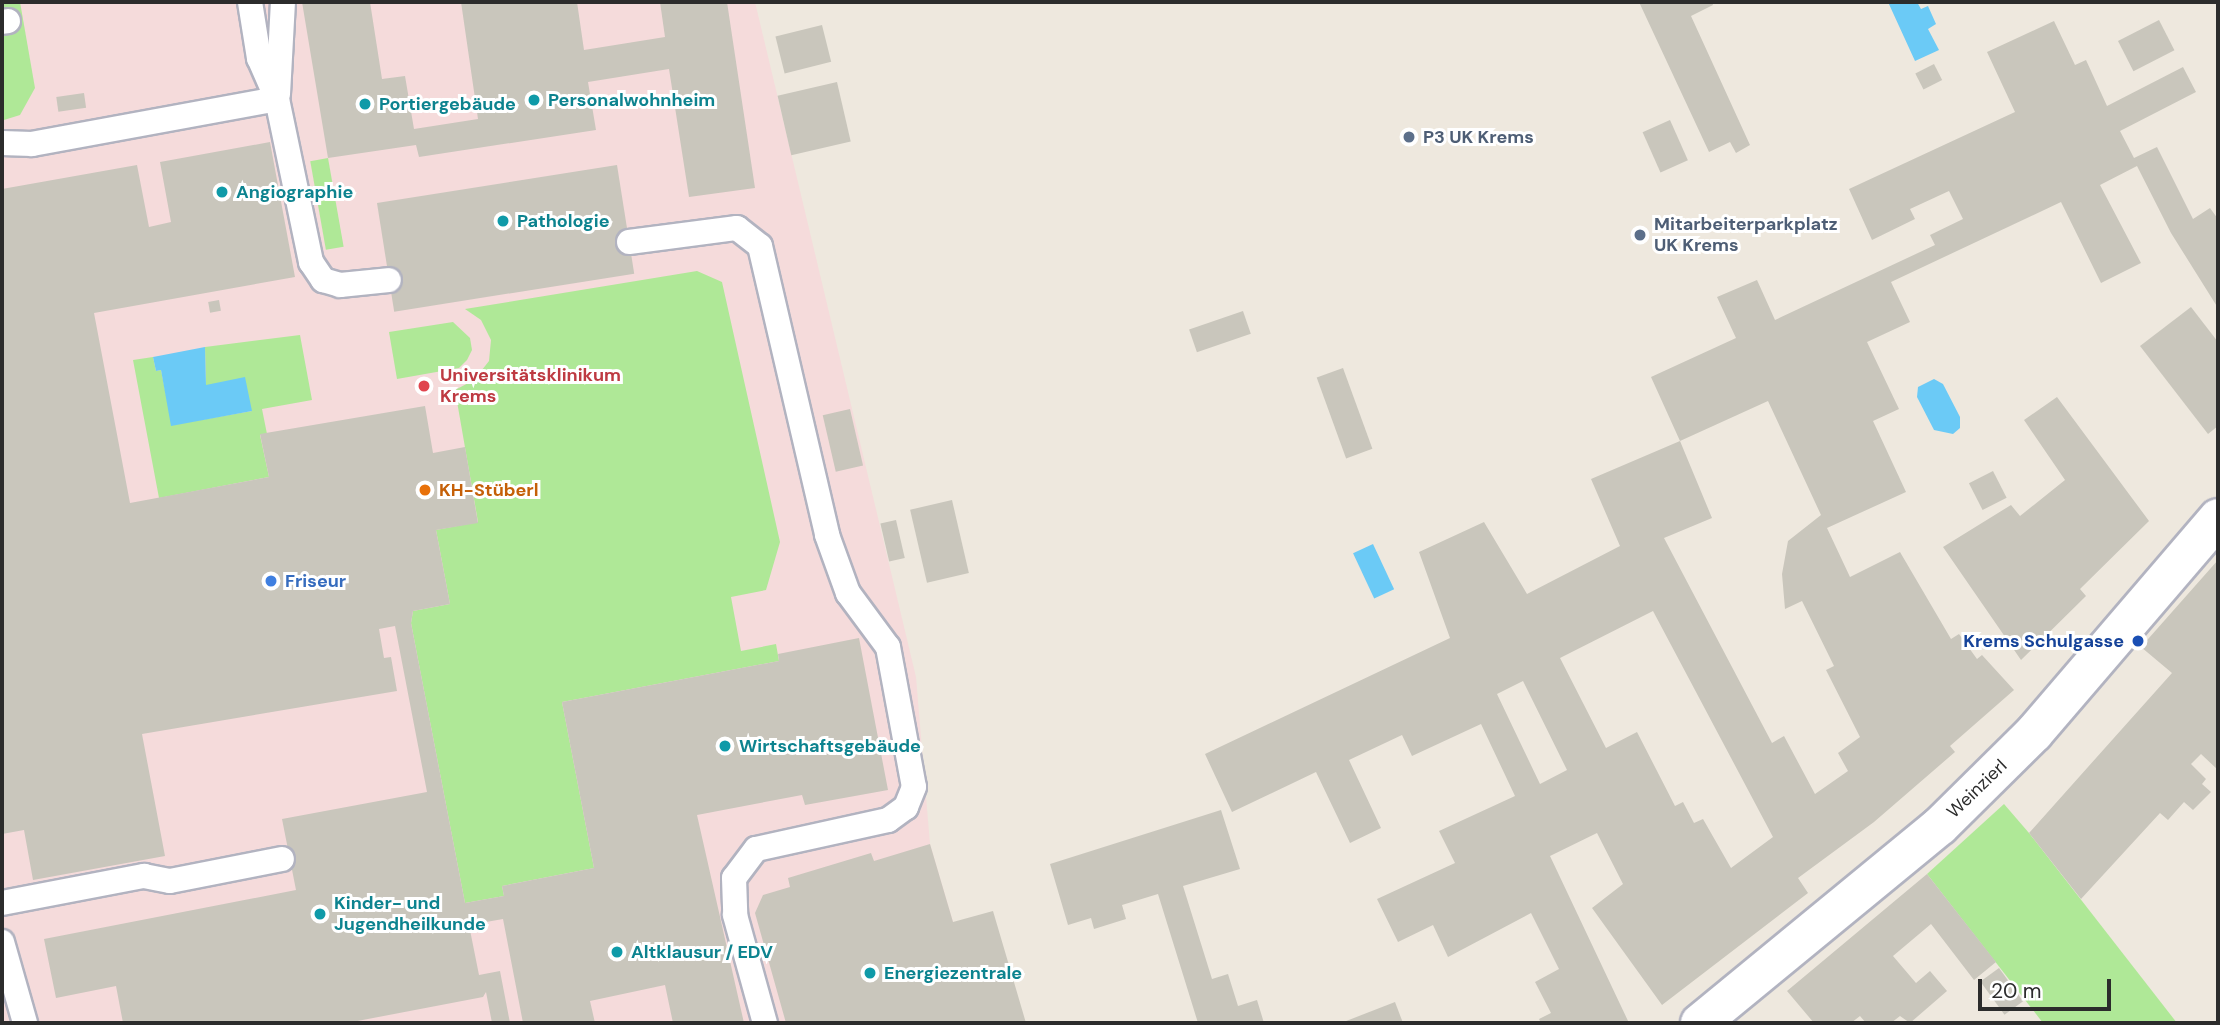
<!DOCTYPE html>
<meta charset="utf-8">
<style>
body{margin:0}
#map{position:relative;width:2220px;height:1025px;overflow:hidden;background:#eee8de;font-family:"DM Sans",sans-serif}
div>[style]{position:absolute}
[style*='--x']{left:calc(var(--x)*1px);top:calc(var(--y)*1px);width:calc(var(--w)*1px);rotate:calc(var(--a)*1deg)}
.medical>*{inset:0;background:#f5dbdb}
.green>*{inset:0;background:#afe897;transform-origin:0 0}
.water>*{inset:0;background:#6bcaf6;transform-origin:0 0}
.building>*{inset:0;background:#c9c6bc;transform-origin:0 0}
.roads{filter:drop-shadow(2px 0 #b2b3c0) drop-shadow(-2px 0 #b2b3c0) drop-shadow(0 2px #b2b3c0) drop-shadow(0 -2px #b2b3c0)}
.service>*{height:24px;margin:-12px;padding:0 12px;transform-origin:12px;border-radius:12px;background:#fff}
.minor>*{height:38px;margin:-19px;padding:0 19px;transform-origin:19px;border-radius:19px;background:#fff}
.dots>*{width:19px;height:19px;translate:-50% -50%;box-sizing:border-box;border:4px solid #fff;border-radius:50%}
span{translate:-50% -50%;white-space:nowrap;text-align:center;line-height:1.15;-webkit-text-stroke:6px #fff;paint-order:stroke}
.culture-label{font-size:18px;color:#0d838f;font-weight:700}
.left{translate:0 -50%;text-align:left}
.service-label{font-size:18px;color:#4e5e75;font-weight:700}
.health-label{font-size:18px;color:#be3a42;font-weight:700}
.food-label{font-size:18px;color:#c56008;font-weight:700}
.shop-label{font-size:18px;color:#366cbe;font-weight:700}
.transit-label{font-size:18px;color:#164399;font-weight:700}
.right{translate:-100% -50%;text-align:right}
.street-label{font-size:18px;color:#2c2c2c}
.frame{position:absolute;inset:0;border:4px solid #2c2c2c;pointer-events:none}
.scale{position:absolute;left:1978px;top:979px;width:133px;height:32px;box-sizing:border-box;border:4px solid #2c2c2c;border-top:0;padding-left:9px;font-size:21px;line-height:24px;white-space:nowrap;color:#2c2c2c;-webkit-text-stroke:5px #fff;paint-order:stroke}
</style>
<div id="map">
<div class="medical">
<div style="clip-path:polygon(2px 2px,755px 2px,916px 677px,930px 844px,983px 1023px,2px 1023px)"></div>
</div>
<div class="green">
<div style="clip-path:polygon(2px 2px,20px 2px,35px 88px,20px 115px,4px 120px)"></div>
<div style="left:328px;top:158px;width:90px;height:18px;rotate:80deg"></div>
<div style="clip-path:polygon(697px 271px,722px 282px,780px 542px,766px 590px,731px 597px,741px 651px,776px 644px,779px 661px,562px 702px,594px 868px,502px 886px,504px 896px,465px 903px,411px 623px,413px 611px,450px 604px,436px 530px,478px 522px,455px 390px,474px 380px,489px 361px,491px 340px,481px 320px,465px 309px)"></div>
<div style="clip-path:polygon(453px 322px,470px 338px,472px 350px,467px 360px,459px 368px,397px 379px,389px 332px)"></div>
<div style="clip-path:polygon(300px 335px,312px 400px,262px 409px,267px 434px,260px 435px,269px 477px,159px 498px,133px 360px,153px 357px,156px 371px,161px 370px,172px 425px,252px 411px,206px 385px,205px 347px)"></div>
<div style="clip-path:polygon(2004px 804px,2029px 833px,2177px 1023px,2043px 1023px,1927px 874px)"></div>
</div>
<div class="water">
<div style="clip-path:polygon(1888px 2px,1917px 2px,1921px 9px,1928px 6px,1936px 24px,1928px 29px,1939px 50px,1915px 61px)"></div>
<div style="clip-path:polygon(205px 347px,206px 385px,245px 377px,252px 411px,171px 426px,161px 370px,156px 371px,153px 357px)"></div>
<div style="clip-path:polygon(1934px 379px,1943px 384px,1960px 417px,1960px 428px,1953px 434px,1934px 430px,1917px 397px,1918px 387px)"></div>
<div style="left:1373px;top:544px;width:50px;height:22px;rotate:65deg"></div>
</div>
<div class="building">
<div style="clip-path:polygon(302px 2px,370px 2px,382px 79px,405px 76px,414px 129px,478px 119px,461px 2px,577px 2px,584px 50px,665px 37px,660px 2px,727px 2px,755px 188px,689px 197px,669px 69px,588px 82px,596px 130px,419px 157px,416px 145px,328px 158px)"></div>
<div style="clip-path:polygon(1639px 2px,1712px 2px,1713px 5px,1691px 16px,1750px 145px,1736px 153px,1730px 142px,1709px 152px)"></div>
<div style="left:2159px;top:20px;width:34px;height:46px;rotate:63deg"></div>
<div style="clip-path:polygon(evenodd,2054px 21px,2075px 65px,2086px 60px,2107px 106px,2183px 67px,2196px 92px,2120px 131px,2134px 158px,2157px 147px,2193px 219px,2210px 208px,2218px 219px,2218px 308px,2171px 233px,2137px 166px,2100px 185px,2141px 263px,2101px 283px,2061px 202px,1891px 282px,1910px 322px,1867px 342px,1899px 409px,1873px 421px,1906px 492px,1827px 528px,1850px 577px,1900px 552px,1951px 639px,1959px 634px,1977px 659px,1982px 655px,2014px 690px,1950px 746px,1955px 752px,1874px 822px,1798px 878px,1808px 893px,1662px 1005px,1592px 908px,1623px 884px,1597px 833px,1550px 856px,1629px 1023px,1541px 1023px,1539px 1019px,1551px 1013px,1535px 982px,1559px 969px,1531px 913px,1448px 957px,1433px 925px,1398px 942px,1377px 899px,1455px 863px,1439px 831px,1515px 796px,1481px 724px,1412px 756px,1402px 735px,1349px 760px,1381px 828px,1350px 843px,1316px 772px,1232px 812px,1205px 754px,1450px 638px,1419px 552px,1484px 522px,1527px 594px,1620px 546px,1591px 479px,1680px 441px,1651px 377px,1736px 338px,1717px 297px,1757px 280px,1775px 320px,1935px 245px,1930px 235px,1963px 219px,1949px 191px,1910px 209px,1915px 219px,1872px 240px,1849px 189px,2015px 112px,1987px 52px,2054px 21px,1768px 401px,1821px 515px,1788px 541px,1782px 574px,1785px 609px,1802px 601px,1834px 666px,1826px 670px,1860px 737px,1838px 753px,1848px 771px,1815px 794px,1784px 736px,1772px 743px,1664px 538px,1712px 518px,1680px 441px,1768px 401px,2054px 21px,1653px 611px,1773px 837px,1731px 868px,1703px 819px,1694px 823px,1683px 802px,1675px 806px,1637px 732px,1606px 748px,1560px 658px,1653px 611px,2054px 21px,1523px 681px,1567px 770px,1540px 784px,1497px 694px,1523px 681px)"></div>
<div style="left:822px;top:25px;width:38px;height:48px;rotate:76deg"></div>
<div style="left:1934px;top:64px;width:18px;height:21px;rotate:63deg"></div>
<div style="left:837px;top:82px;width:61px;height:61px;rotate:77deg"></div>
<div style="left:84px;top:93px;width:15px;height:28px;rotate:82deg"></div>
<div style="left:1670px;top:120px;width:44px;height:30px;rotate:66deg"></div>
<div style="clip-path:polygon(270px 142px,295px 277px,94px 313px,130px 503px,269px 477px,260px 434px,425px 406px,433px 453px,465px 447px,478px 523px,436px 530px,450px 604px,413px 611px,411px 623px,465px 903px,504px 896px,502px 886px,594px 868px,562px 702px,779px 661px,778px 654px,859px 638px,888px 790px,805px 805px,802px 795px,697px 815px,744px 1023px,673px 1023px,665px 985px,590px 1001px,595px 1023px,523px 1023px,503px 919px,469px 925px,479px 975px,500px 971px,510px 1023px,492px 1023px,486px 992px,483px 997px,347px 1023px,123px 1023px,116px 986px,56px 998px,44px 939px,296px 890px,282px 819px,427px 792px,395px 626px,379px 629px,384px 658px,391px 657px,397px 691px,142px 734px,165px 856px,33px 880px,24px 830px,2px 834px,2px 189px,137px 165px,149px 227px,171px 222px,160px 162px)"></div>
<div style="left:617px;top:165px;width:110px;height:243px;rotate:81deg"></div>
<div style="left:219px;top:300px;width:11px;height:11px;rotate:80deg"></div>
<div style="clip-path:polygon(2191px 307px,2218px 342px,2218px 426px,2208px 434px,2140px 346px)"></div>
<div style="left:1243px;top:311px;width:24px;height:57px;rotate:71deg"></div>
<div style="left:1343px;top:368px;width:86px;height:28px;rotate:70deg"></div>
<div style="clip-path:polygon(2057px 397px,2149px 521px,2080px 589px,2086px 596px,2021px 660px,1943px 547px,2011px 505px,2020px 516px,2065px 480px,2024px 420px)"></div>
<div style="left:850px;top:409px;width:58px;height:28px;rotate:77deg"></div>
<div style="left:1993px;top:471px;width:30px;height:27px;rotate:63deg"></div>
<div style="left:952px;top:500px;width:75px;height:43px;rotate:77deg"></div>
<div style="left:896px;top:520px;width:39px;height:16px;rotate:77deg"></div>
<div style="clip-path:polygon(2218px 560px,2218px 770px,2201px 754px,2191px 764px,2206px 779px,2202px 784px,2211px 792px,2193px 810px,2184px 802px,2168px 820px,2160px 813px,2081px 899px,2029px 833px,2172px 673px,2141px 647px)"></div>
<div style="clip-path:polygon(1221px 810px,1240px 869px,1183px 886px,1212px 979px,1228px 974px,1238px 1006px,1257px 1000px,1264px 1023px,1198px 1023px,1158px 894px,1122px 905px,1126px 919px,1094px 929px,1091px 918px,1068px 925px,1050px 864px)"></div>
<div style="clip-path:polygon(930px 844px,953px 922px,993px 911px,1026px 1023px,786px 1023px,755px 913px,763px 895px,790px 887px,788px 878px,871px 853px,874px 861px)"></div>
<div style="clip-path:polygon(1927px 874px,1996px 962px,1974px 980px,1931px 924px,1893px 956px,1916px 983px,1930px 971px,1947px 991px,1910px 1023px,1900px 1016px,1891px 1023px,1866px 1023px,1860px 1016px,1851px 1023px,1814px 1023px,1787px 991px)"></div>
<div style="left:1999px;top:968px;width:41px;height:23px;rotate:54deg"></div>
<div style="clip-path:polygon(1395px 1002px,1403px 1023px,1341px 1023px)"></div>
</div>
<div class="roads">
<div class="service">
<div style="--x:250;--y:2;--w:57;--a:80.9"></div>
<div style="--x:259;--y:58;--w:45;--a:66.3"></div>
<div style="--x:277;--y:99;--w:167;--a:78.2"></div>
<div style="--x:311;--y:262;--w:22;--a:56"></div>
<div style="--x:323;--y:280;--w:18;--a:16"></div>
<div style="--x:340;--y:285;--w:49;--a:-5.8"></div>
<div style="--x:2;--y:22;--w:6;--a:-9"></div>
<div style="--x:278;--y:94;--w:92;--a:-86.9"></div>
<div style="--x:2;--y:143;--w:30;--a:2"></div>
<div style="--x:32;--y:144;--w:249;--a:-10.4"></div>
<div style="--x:629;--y:242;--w:109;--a:-7.4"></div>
<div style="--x:737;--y:228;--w:29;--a:38"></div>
<div style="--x:760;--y:246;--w:297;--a:76.9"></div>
<div style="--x:827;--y:535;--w:62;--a:70.1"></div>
<div style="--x:848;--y:593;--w:67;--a:53.5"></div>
<div style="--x:888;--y:647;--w:142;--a:79.5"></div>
<div style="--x:914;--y:787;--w:22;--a:112"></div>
<div style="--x:906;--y:807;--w:22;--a:144"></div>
<div style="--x:888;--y:820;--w:135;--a:167.6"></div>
<div style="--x:756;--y:849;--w:36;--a:127"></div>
<div style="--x:734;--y:878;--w:37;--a:88"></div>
<div style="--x:735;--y:915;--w:112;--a:74.5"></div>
<div style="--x:2;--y:903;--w:145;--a:-10.8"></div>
<div style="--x:144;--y:876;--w:26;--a:11"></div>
<div style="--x:170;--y:881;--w:114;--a:-11.1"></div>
<div style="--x:2;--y:942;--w:84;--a:74.1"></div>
</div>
<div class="minor">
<div style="--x:1700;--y:1023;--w:310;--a:-39.4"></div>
<div style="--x:1940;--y:826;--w:132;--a:-44.7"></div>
<div style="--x:2034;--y:733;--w:283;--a:-49.4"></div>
</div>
</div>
<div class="dots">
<div style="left:534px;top:100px;background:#0f9aa8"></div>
<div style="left:365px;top:104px;background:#0f9aa8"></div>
<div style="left:1409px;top:137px;background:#5c6f8a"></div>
<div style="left:222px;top:192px;background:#0f9aa8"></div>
<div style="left:503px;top:221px;background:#0f9aa8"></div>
<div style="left:1640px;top:235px;background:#5c6f8a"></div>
<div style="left:424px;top:386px;background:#e0444e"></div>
<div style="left:425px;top:490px;background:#e8710a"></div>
<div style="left:271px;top:581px;background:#3f7fe0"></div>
<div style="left:2138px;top:641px;background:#1a4fb4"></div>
<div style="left:725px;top:746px;background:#0f9aa8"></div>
<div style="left:320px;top:914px;background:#0f9aa8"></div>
<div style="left:617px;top:952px;background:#0f9aa8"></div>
<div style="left:870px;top:973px;background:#0f9aa8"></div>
</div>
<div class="culture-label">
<span class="left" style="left:548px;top:100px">Personalwohnheim</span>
<span class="left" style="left:379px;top:104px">Portiergebäude</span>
<span class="left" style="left:236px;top:192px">Angiographie</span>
<span class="left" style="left:517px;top:221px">Pathologie</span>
<span class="left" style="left:739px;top:746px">Wirtschaftsgebäude</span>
<span class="left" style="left:334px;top:914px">Kinder- und<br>Jugendheilkunde</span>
<span class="left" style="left:631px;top:952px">Altklausur / EDV</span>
<span class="left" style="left:884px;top:973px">Energiezentrale</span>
</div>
<div class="service-label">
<span class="left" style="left:1423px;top:137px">P3 UK Krems</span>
<span class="left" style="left:1654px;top:235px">Mitarbeiterparkplatz<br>UK Krems</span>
</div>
<div class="health-label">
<span class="left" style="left:440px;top:386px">Universitätsklinikum<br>Krems</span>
</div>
<div class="food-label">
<span class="left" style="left:439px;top:490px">KH-Stüberl</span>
</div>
<div class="shop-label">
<span class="left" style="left:285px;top:581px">Friseur</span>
</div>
<div class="transit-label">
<span class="right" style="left:2124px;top:641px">Krems Schulgasse</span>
</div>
<div class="street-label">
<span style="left:1977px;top:789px;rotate:-44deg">Weinzierl</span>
</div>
<div class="frame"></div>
<div class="scale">20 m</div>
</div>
